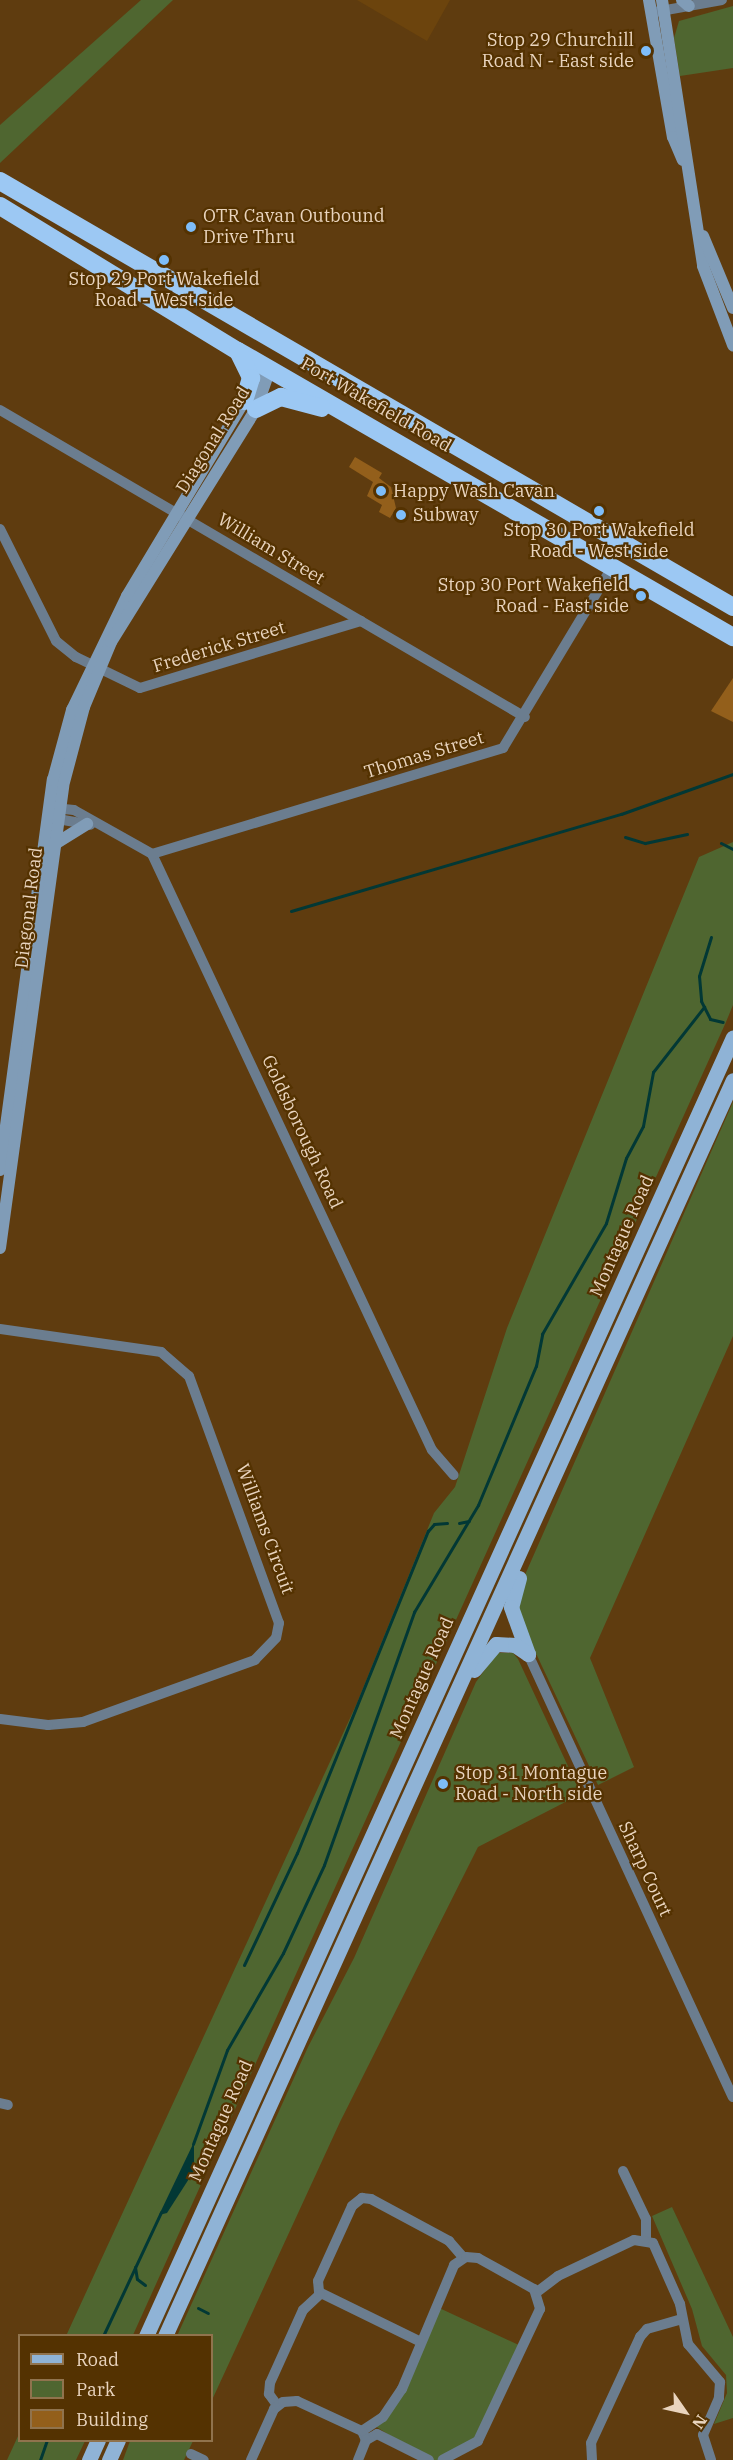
<!DOCTYPE html>
<style>
body{margin:0}
#map{position:relative;width:733px;height:2460px;overflow:hidden;background:#5f3c0f;font-family:"IBM Plex Serif",serif}
div>[style]{position:absolute}
[style*='--x']{left:calc(var(--x)*1px);top:calc(var(--y)*1px);width:calc(var(--w)*1px);rotate:calc(var(--a)*1deg)}
.built>*{inset:0;background:#6c440d}
.green>*{inset:0;background:#4f6630}
.water>*{inset:0;background:#023835}
.stream>*{height:3px;margin:-1.5px;padding:0 1.5px;transform-origin:1.5px;border-radius:1.5px;background:#023835}
.building>*{inset:0;background:#935f1b}
.street>*{height:10px;margin:-5px;padding:0 5px;transform-origin:5px;border-radius:5px;background:#6b7d8f}
.secondary>*{height:12px;margin:-6px;padding:0 6px;transform-origin:6px;border-radius:6px;background:#809cb7}
.primary>*{height:15px;margin:-7.5px;padding:0 7.5px;transform-origin:7.5px;border-radius:7.5px;background:#8fb3d6}
.highway>*{height:18px;margin:-9px;padding:0 9px;transform-origin:9px;border-radius:9px;background:#9cc8f3}
.dots>*{width:16px;height:16px;translate:-50% -50%;box-sizing:border-box;border:3px solid #543201;border-radius:50%}
span{translate:-50% -50%;white-space:nowrap;text-align:center;line-height:1.15;-webkit-text-stroke:4.5px #543201;paint-order:stroke}
.poi-label{font-size:18px;color:#e9d4be}
.right{translate:-100% -50%;text-align:right}
.left{translate:0 -50%;text-align:left}
.street-label{font-size:18px;color:#e9d4be}
.legend{position:absolute;left:18px;top:2334px;width:195px;height:108px;box-sizing:border-box;background:#543201;border:2px solid #90734d;margin:0;padding:8px 10px;list-style:none;font-size:18px;color:#e9d4be}
.legend li{display:flex;align-items:center;gap:12px;height:30px}
.legend b{width:30px;border:2px solid #90734d}
.north{position:absolute;left:655px;top:2382px;width:60px;height:60px;-webkit-text-stroke:4px #543201;paint-order:stroke;rotate:124deg;font-size:16px;font-weight:700;line-height:24px;text-align:center;color:#e9d4be}
.north::after{content:'';display:block;margin:auto;width:21px;height:27px;background:#e9d4be;clip-path:polygon(50% 0,100% 100%,50% 72%,0 100%)}
</style>
<div id="map">
<div class="built">
<div style="clip-path:polygon(357px 0,450px 0,427px 41px)"></div>
</div>
<div class="green">
<div style="clip-path:polygon(141px 0,173px 0,0 163px,0 125px)"></div>
<div style="clip-path:polygon(733px 6px,733px 68px,680px 76px,674px 38px,679px 21px)"></div>
<div style="clip-path:polygon(733px 842px,733px 1005px,726px 1022px,133px 2335px,66px 2336px,357px 1703px,434px 1513px,455px 1487px,507px 1328px,699px 857px)"></div>
<div style="clip-path:polygon(733px 1102px,733px 1336px,590px 1658px,634px 1767px,598px 1785px,516px 1611px,517px 1593px)"></div>
<div style="clip-path:polygon(497px 1653px,513px 1653px,518px 1659px,581px 1794px,478px 1847px,340px 2122px,212px 2400px,212px 2336px,177px 2336px,308px 2047px,354px 1958px,476px 1682px)"></div>
<div style="clip-path:polygon(672px 2207px,733px 2337px,733px 2418px,714px 2424px,727px 2393px,726px 2375px,702px 2346px,692px 2309px,652px 2216px)"></div>
<div style="clip-path:polygon(435px 2306px,523px 2347px,482px 2435px,443px 2460px,429px 2460px,375px 2426px,398px 2396px)"></div>
<div style="clip-path:polygon(19px 2434px,20px 2440px,85px 2441px,76px 2460px,7px 2460px)"></div>
<div style="clip-path:polygon(130px 2441px,193px 2441px,184px 2460px,123px 2460px)"></div>
</div>
<div class="water">
<div style="clip-path:polygon(194px 2142px,194px 2171px,167px 2213px,159px 2215px)"></div>
</div>
<div class="stream">
<div style="--x:625;--y:837;--w:21;--a:17"></div>
<div style="--x:645;--y:843;--w:43;--a:-12.1"></div>
<div style="--x:721;--y:843;--w:13;--a:27"></div>
<div style="--x:291;--y:911;--w:344;--a:-16.4"></div>
<div style="--x:621;--y:814;--w:119;--a:-19.7"></div>
<div style="--x:711;--y:937;--w:41;--a:107.1"></div>
<div style="--x:699;--y:976;--w:25;--a:85"></div>
<div style="--x:701;--y:1001;--w:20;--a:63"></div>
<div style="--x:710;--y:1019;--w:13;--a:13"></div>
<div style="--x:459;--y:1523;--w:10;--a:-11"></div>
<div style="--x:244;--y:1965;--w:124;--a:-64.7"></div>
<div style="--x:297;--y:1853;--w:348;--a:-67.9"></div>
<div style="--x:428;--y:1531;--w:9;--a:-49"></div>
<div style="--x:434;--y:1524;--w:13;--a:-4"></div>
<div style="--x:193;--y:2144;--w:100;--a:-70.1"></div>
<div style="--x:227;--y:2050;--w:112;--a:-60"></div>
<div style="--x:283;--y:1953;--w:97;--a:-65"></div>
<div style="--x:324;--y:1865;--w:269;--a:-70.4"></div>
<div style="--x:414;--y:1612;--w:125;--a:-59.1"></div>
<div style="--x:478;--y:1505;--w:151;--a:-67.4"></div>
<div style="--x:536;--y:1366;--w:33;--a:-79"></div>
<div style="--x:542;--y:1334;--w:128;--a:-60"></div>
<div style="--x:606;--y:1223;--w:68;--a:-72.9"></div>
<div style="--x:626;--y:1158;--w:36;--a:-62"></div>
<div style="--x:643;--y:1126;--w:55;--a:-79.5"></div>
<div style="--x:653;--y:1072;--w:83;--a:-51.9"></div>
<div style="--x:135;--y:2267;--w:12;--a:81"></div>
<div style="--x:137;--y:2279;--w:10;--a:37"></div>
<div style="--x:198;--y:2308;--w:11;--a:27"></div>
<div style="--x:103;--y:2336;--w:137;--a:-64.9"></div>
<div style="--x:40;--y:2460;--w:21;--a:-71"></div>
</div>
<div class="building">
<div style="clip-path:polygon(355px 457px,382px 473px,379px 478px,391px 487px,396px 508px,390px 518px,379px 512px,382px 505px,367px 496px,373px 482px,349px 467px)"></div>
<div style="clip-path:polygon(733px 678px,733px 722px,711px 711px)"></div>
</div>
<div class="street">
<div style="--x:655;--y:12;--w:68;--a:-10.2"></div>
<div style="--x:0;--y:410;--w:608;--a:30.32"></div>
<div style="--x:0;--y:529;--w:125;--a:63.4"></div>
<div style="--x:56;--y:641;--w:26;--a:39"></div>
<div style="--x:76;--y:657;--w:71;--a:25.8"></div>
<div style="--x:140;--y:688;--w:231;--a:-16.9"></div>
<div style="--x:54;--y:808;--w:20;--a:6"></div>
<div style="--x:74;--y:810;--w:90;--a:29.4"></div>
<div style="--x:152;--y:854;--w:658;--a:64.84"></div>
<div style="--x:432;--y:1450;--w:33;--a:49"></div>
<div style="--x:52;--y:818;--w:39;--a:10"></div>
<div style="--x:152;--y:854;--w:367;--a:-16.8"></div>
<div style="--x:503;--y:748;--w:213;--a:-58.9"></div>
<div style="--x:0;--y:1329;--w:163;--a:8.1"></div>
<div style="--x:161;--y:1352;--w:37;--a:41"></div>
<div style="--x:189;--y:1376;--w:263;--a:70"></div>
<div style="--x:279;--y:1623;--w:15;--a:101"></div>
<div style="--x:276;--y:1638;--w:30;--a:134"></div>
<div style="--x:255;--y:1660;--w:183;--a:160.2"></div>
<div style="--x:83;--y:1722;--w:35;--a:175"></div>
<div style="--x:48;--y:1725;--w:48;--a:-172.9"></div>
<div style="--x:528;--y:1654;--w:488;--a:65.2"></div>
<div style="--x:0;--y:2103;--w:8;--a:14"></div>
<div style="--x:623;--y:2171;--w:53;--a:64.4"></div>
<div style="--x:646;--y:2219;--w:20;--a:90"></div>
<div style="--x:537;--y:2292;--w:26;--a:-37"></div>
<div style="--x:558;--y:2276;--w:84;--a:-25.3"></div>
<div style="--x:634;--y:2240;--w:19;--a:9"></div>
<div style="--x:653;--y:2243;--w:67;--a:66.1"></div>
<div style="--x:680;--y:2304;--w:41;--a:78.7"></div>
<div style="--x:688;--y:2344;--w:50;--a:49.9"></div>
<div style="--x:720;--y:2382;--w:16;--a:94"></div>
<div style="--x:719;--y:2398;--w:40;--a:113.4"></div>
<div style="--x:703;--y:2435;--w:26;--a:72"></div>
<div style="--x:419;--y:2341;--w:111;--a:-153.9"></div>
<div style="--x:319;--y:2292;--w:11;--a:-95"></div>
<div style="--x:318;--y:2281;--w:82;--a:-65.6"></div>
<div style="--x:352;--y:2206;--w:13;--a:-39"></div>
<div style="--x:362;--y:2198;--w:9;--a:6"></div>
<div style="--x:371;--y:2199;--w:89;--a:28.3"></div>
<div style="--x:449;--y:2241;--w:21;--a:49"></div>
<div style="--x:277;--y:2405;--w:14;--a:-126"></div>
<div style="--x:269;--y:2394;--w:11;--a:-85"></div>
<div style="--x:270;--y:2383;--w:80;--a:-65.7"></div>
<div style="--x:303;--y:2310;--w:23;--a:-43"></div>
<div style="--x:377;--y:2434;--w:13;--a:151"></div>
<div style="--x:366;--y:2440;--w:10;--a:-114"></div>
<div style="--x:362;--y:2431;--w:25;--a:-34"></div>
<div style="--x:383;--y:2417;--w:34;--a:-56"></div>
<div style="--x:402;--y:2389;--w:134;--a:-67.2"></div>
<div style="--x:454;--y:2265;--w:14;--a:-34"></div>
<div style="--x:466;--y:2257;--w:12;--a:5"></div>
<div style="--x:478;--y:2258;--w:64;--a:29"></div>
<div style="--x:534;--y:2289;--w:21;--a:73"></div>
<div style="--x:540;--y:2309;--w:146;--a:115.2"></div>
<div style="--x:478;--y:2441;--w:40;--a:152"></div>
<div style="--x:377;--y:2434;--w:58;--a:26.6"></div>
<div style="--x:191;--y:2454;--w:14;--a:25"></div>
<div style="--x:251;--y:2460;--w:56;--a:-65.7"></div>
<div style="--x:274;--y:2409;--w:11;--a:-38"></div>
<div style="--x:283;--y:2402;--w:14;--a:-4"></div>
<div style="--x:297;--y:2401;--w:72;--a:24.8"></div>
<div style="--x:358;--y:2460;--w:22;--a:-68"></div>
<div style="--x:592;--y:2460;--w:17;--a:-93"></div>
<div style="--x:591;--y:2443;--w:117;--a:-65.2"></div>
<div style="--x:640;--y:2337;--w:11;--a:-49"></div>
<div style="--x:647;--y:2329;--w:36;--a:-16"></div>
</div>
<div class="secondary">
<div style="--x:649;--y:0;--w:139;--a:80.1"></div>
<div style="--x:673;--y:137;--w:25;--a:67"></div>
<div style="--x:662;--y:0;--w:269;--a:81.2"></div>
<div style="--x:703;--y:266;--w:85;--a:69.2"></div>
<div style="--x:682;--y:0;--w:9;--a:41"></div>
<div style="--x:703;--y:236;--w:78;--a:67.4"></div>
<div style="--x:55;--y:844;--w:38;--a:-32"></div>
<div style="--x:0;--y:1170;--w:394;--a:-82.3"></div>
<div style="--x:53;--y:780;--w:73;--a:-74.8"></div>
<div style="--x:72;--y:710;--w:127;--a:-64.2"></div>
<div style="--x:127;--y:596;--w:227;--a:-59"></div>
<div style="--x:244;--y:401;--w:41;--a:-50.9"></div>
<div style="--x:0;--y:1248;--w:466;--a:-82.2"></div>
<div style="--x:63;--y:786;--w:82;--a:-75.1"></div>
<div style="--x:84;--y:707;--w:70;--a:-67.4"></div>
<div style="--x:111;--y:642;--w:274;--a:-58.1"></div>
<div style="--x:256;--y:409;--w:42;--a:-70.7"></div>
</div>
<div class="primary">
<div style="--x:519;--y:1578;--w:30;--a:105"></div>
<div style="--x:511;--y:1607;--w:50;--a:70.1"></div>
<div style="--x:474;--y:1670;--w:34;--a:-50"></div>
<div style="--x:496;--y:1644;--w:19;--a:3"></div>
<div style="--x:515;--y:1645;--w:16;--a:35"></div>
<div style="--x:146;--y:2336;--w:1425;--a:-65.68"></div>
<div style="--x:165;--y:2336;--w:1378;--a:-65.67"></div>
<div style="--x:89;--y:2460;--w:22;--a:-66"></div>
<div style="--x:109;--y:2460;--w:22;--a:-66"></div>
</div>
<div class="highway">
<div style="--x:0;--y:181;--w:848;--a:30.16"></div>
<div style="--x:0;--y:206;--w:279;--a:31.4"></div>
<div style="--x:238;--y:351;--w:572;--a:30.02"></div>
<div style="--x:239;--y:353;--w:28;--a:64"></div>
<div style="--x:251;--y:378;--w:24;--a:107"></div>
<div style="--x:256;--y:409;--w:28;--a:-26"></div>
<div style="--x:281;--y:397;--w:42;--a:15"></div>
</div>
<div class="dots">
<div style="left:646px;top:51px;background:#7ebdf9"></div>
<div style="left:191px;top:227px;background:#7ebdf9"></div>
<div style="left:164px;top:260px;background:#7ebdf9"></div>
<div style="left:381px;top:491px;background:#7ebdf9"></div>
<div style="left:599px;top:511px;background:#7ebdf9"></div>
<div style="left:401px;top:515px;background:#7ebdf9"></div>
<div style="left:641px;top:596px;background:#7ebdf9"></div>
<div style="left:443px;top:1784px;background:#7ebdf9"></div>
</div>
<div class="poi-label">
<span class="right" style="left:634px;top:51px">Stop 29 Churchill<br>Road N - East side</span>
<span class="left" style="left:203px;top:227px">OTR Cavan Outbound<br>Drive Thru</span>
<span style="left:164px;top:290px">Stop 29 Port Wakefield<br>Road - West side</span>
<span class="left" style="left:393px;top:491px">Happy Wash Cavan</span>
<span class="left" style="left:413px;top:515px">Subway</span>
<span style="left:599px;top:541px">Stop 30 Port Wakefield<br>Road - West side</span>
<span class="right" style="left:629px;top:596px">Stop 30 Port Wakefield<br>Road - East side</span>
<span class="left" style="left:455px;top:1784px">Stop 31 Montague<br>Road - North side</span>
</div>
<div class="street-label">
<span style="left:376px;top:405px;rotate:30deg">Port Wakefield Road</span>
<span style="left:213px;top:440px;rotate:-58deg">Diagonal Road</span>
<span style="left:271px;top:549px;rotate:31deg">William Street</span>
<span style="left:219px;top:647px;rotate:-17deg">Frederick Street</span>
<span style="left:424px;top:755px;rotate:-17deg">Thomas Street</span>
<span style="left:29px;top:908px;rotate:-83deg">Diagonal Road</span>
<span style="left:302px;top:1132px;rotate:65deg">Goldsborough Road</span>
<span style="left:622px;top:1236px;rotate:-66deg">Montague Road</span>
<span style="left:265px;top:1529px;rotate:70deg">Williams Circuit</span>
<span style="left:422px;top:1678px;rotate:-66deg">Montague Road</span>
<span style="left:645px;top:1869px;rotate:65deg">Sharp Court</span>
<span style="left:221px;top:2121px;rotate:-66deg">Montague Road</span>
</div>
<ul class="legend">
<li><b style="height:8px;background:#8fb3d6"></b>Road</li>
<li><b style="height:16px;background:#4f6630"></b>Park</li>
<li><b style="height:16px;background:#935f1b"></b>Building</li>
</ul>
<div class="north">N</div>
</div>
